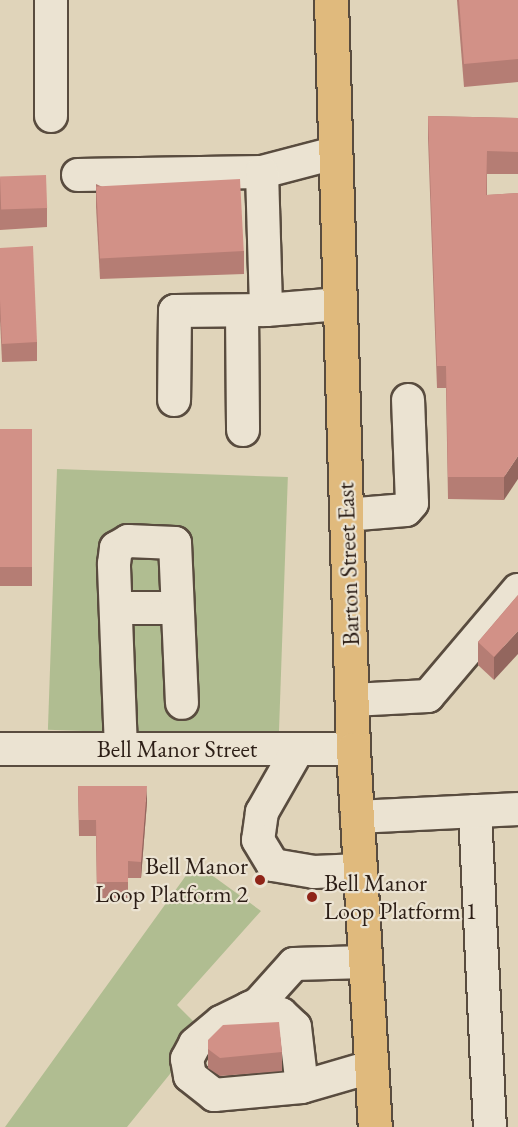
<!DOCTYPE html>
<style>
body{margin:0}
#map{position:relative;width:518px;height:1127px;overflow:hidden;background:#e0d4ba;font-family:"EB Garamond",serif}
div>[style]{position:absolute}
[style*='--x']{left:calc(var(--x)*1px);top:calc(var(--y)*1px);width:calc(var(--w)*1px);rotate:calc(var(--a)*1deg)}
.green>*{inset:0;background:#b0bd91;transform-origin:0 0}
.roads{filter:drop-shadow(2px 0 #594c3f) drop-shadow(-2px 0 #594c3f) drop-shadow(0 2px #594c3f) drop-shadow(0 -2px #594c3f)}
.minor>*{height:32px;margin:-16px;padding:0 16px;transform-origin:16px;border-radius:16px;background:#ebe3d2}
.major>*{height:33px;margin:-16.5px;padding:0 16.5px;transform-origin:16.5px;border-radius:16.5px;background:#e0ba7d}
.wall>*{inset:0;background:#b57d74;transform-origin:0 0}
.shaded-wall>*{inset:0;background:#93665e}
.building>*{inset:0;background:#d29187;transform-origin:0 0}
.dots>*{width:16px;height:16px;translate:-50% -50%;box-sizing:border-box;border:3px solid #ebe3d2;border-radius:50%}
span{translate:-50% -50%;white-space:nowrap;text-align:center;line-height:1.15;-webkit-text-stroke:4.5px #ebe3d2;paint-order:stroke}
.street-label{font-size:24px;color:#2c1e16}
.poi-label{font-size:24px;color:#2c1e16}
.right{translate:-100% -50%;text-align:right}
.left{translate:0 -50%;text-align:left}
</style>
<div id="map">
<div class="green">
<div style="left:57px;top:469px;width:231px;height:261px;rotate:2deg"></div>
<div style="clip-path:polygon(195px 863px,261px 911px,177px 1005px,204px 1032px,127px 1127px,5px 1127px)"></div>
</div>
<div class="roads">
<div class="minor">
<div style="--x:51;--y:0;--w:116;--a:90"></div>
<div style="--x:262;--y:172;--w:75;--a:-14.6"></div>
<div style="--x:78;--y:175;--w:184;--a:-0.9"></div>
<div style="--x:262;--y:172;--w:138;--a:88.3"></div>
<div style="--x:266;--y:310;--w:91;--a:179.4"></div>
<div style="--x:175;--y:311;--w:89;--a:90.6"></div>
<div style="--x:266;--y:310;--w:74;--a:-4.6"></div>
<div style="--x:242;--y:311;--w:119;--a:89.5"></div>
<div style="--x:346;--y:515;--w:60;--a:-4.8"></div>
<div style="--x:406;--y:510;--w:9;--a:-49"></div>
<div style="--x:412;--y:503;--w:103;--a:-92.2"></div>
<div style="--x:117;--y:608;--w:59;--a:0"></div>
<div style="--x:352;--y:700;--w:76;--a:-3"></div>
<div style="--x:428;--y:696;--w:139;--a:-49.7"></div>
<div style="--x:0;--y:749;--w:353;--a:0"></div>
<div style="--x:121;--y:749;--w:185;--a:-92.2"></div>
<div style="--x:114;--y:564;--w:16;--a:-83"></div>
<div style="--x:116;--y:548;--w:14;--a:-30"></div>
<div style="--x:128;--y:541;--w:47;--a:2.4"></div>
<div style="--x:175;--y:543;--w:160;--a:87.5"></div>
<div style="--x:298;--y:749;--w:73;--a:119.7"></div>
<div style="--x:262;--y:812;--w:28;--a:98"></div>
<div style="--x:258;--y:840;--w:29;--a:59"></div>
<div style="--x:273;--y:865;--w:42;--a:9.7"></div>
<div style="--x:314;--y:872;--w:46;--a:-2.5"></div>
<div style="--x:475;--y:811;--w:316;--a:87.3"></div>
<div style="--x:357;--y:817;--w:161;--a:-2.8"></div>
<div style="--x:366;--y:962;--w:72;--a:178.4"></div>
<div style="--x:294;--y:964;--w:54;--a:132"></div>
<div style="--x:258;--y:1004;--w:41;--a:154.1"></div>
<div style="--x:221;--y:1022;--w:34;--a:140"></div>
<div style="--x:195;--y:1044;--w:17;--a:118"></div>
<div style="--x:187;--y:1059;--w:17;--a:80"></div>
<div style="--x:190;--y:1076;--w:31;--a:38"></div>
<div style="--x:214;--y:1095;--w:88;--a:-5.2"></div>
<div style="--x:302;--y:1087;--w:72;--a:-16.2"></div>
<div style="--x:249;--y:1008;--w:33;--a:11"></div>
<div style="--x:281;--y:1014;--w:19;--a:43"></div>
<div style="--x:295;--y:1027;--w:60;--a:83.3"></div>
</div>
<div class="major">
<div style="--x:331;--y:0;--w:749;--a:88.32"></div>
<div style="--x:353;--y:749;--w:379;--a:86.7"></div>
</div>
</div>
<div class="wall">
<div style="clip-path:polygon(457px 0,518px 0,518px 82px,464px 87px)"></div>
<div style="clip-path:polygon(428px 116px,518px 118px,518px 174px,487px 174px,487px 195px,518px 193px,504px 500px,448px 499px,446px 388px,437px 388px,428px 138px)"></div>
<div style="clip-path:polygon(0 178px,47px 208px,47px 227px,0 230px)"></div>
<div style="clip-path:polygon(96px 184px,244px 251px,244px 274px,100px 279px,96px 207px)"></div>
<div style="clip-path:polygon(0 248px,37px 342px,37px 361px,2px 362px,0 319px)"></div>
<div style="left:0;top:429px;width:32px;height:157px"></div>
<div style="clip-path:polygon(518px 595px,494px 680px,478px 665px,478px 642px)"></div>
<div style="clip-path:polygon(78px 786px,147px 802px,141px 878px,128px 878px,128px 898px,97px 898px,96px 836px,79px 836px)"></div>
<div style="clip-path:polygon(208px 1040px,282px 1052px,282px 1071px,220px 1076px,208px 1068px)"></div>
</div>
<div class="shaded-wall">
<div style="clip-path:polygon(518px 456px,518px 479px,504px 500px,504px 477px)"></div>
<div style="clip-path:polygon(518px 631px,518px 654px,494px 680px,494px 657px)"></div>
<div style="clip-path:polygon(147px 786px,147px 802px,141px 878px,141px 862px)"></div>
</div>
<div class="building">
<div style="clip-path:polygon(459px 0,518px 0,518px 59px,464px 64px)"></div>
<div style="clip-path:polygon(428px 116px,518px 118px,518px 152px,487px 151px,486px 195px,518px 193px,518px 456px,504px 477px,448px 477px,446px 366px,437px 366px)"></div>
<div style="left:46px;top:175px;width:33px;height:46px;rotate:88deg"></div>
<div style="left:240px;top:179px;width:72px;height:144px;rotate:87deg"></div>
<div style="clip-path:polygon(33px 246px,37px 342px,2px 344px,0 300px,0 248px)"></div>
<div style="left:0;top:429px;width:32px;height:138px"></div>
<div style="clip-path:polygon(518px 595px,518px 631px,494px 657px,478px 642px)"></div>
<div style="clip-path:polygon(78px 786px,147px 786px,141px 862px,128px 861px,128px 882px,97px 882px,96px 820px,79px 820px)"></div>
<div style="clip-path:polygon(279px 1022px,282px 1052px,220px 1058px,208px 1049px,208px 1040px,223px 1025px)"></div>
</div>
<div class="dots">
<div style="left:260px;top:880px;background:#8f2418"></div>
<div style="left:312px;top:897px;background:#8f2418"></div>
</div>
<div class="street-label">
<span style="left:348px;top:564px;rotate:-92deg">Barton Street East</span>
<span style="left:177px;top:749px">Bell Manor Street</span>
</div>
<div class="poi-label">
<span class="right" style="left:248px;top:880px">Bell Manor<br>Loop Platform 2</span>
<span class="left" style="left:324px;top:897px">Bell Manor<br>Loop Platform 1</span>
</div>
</div>
